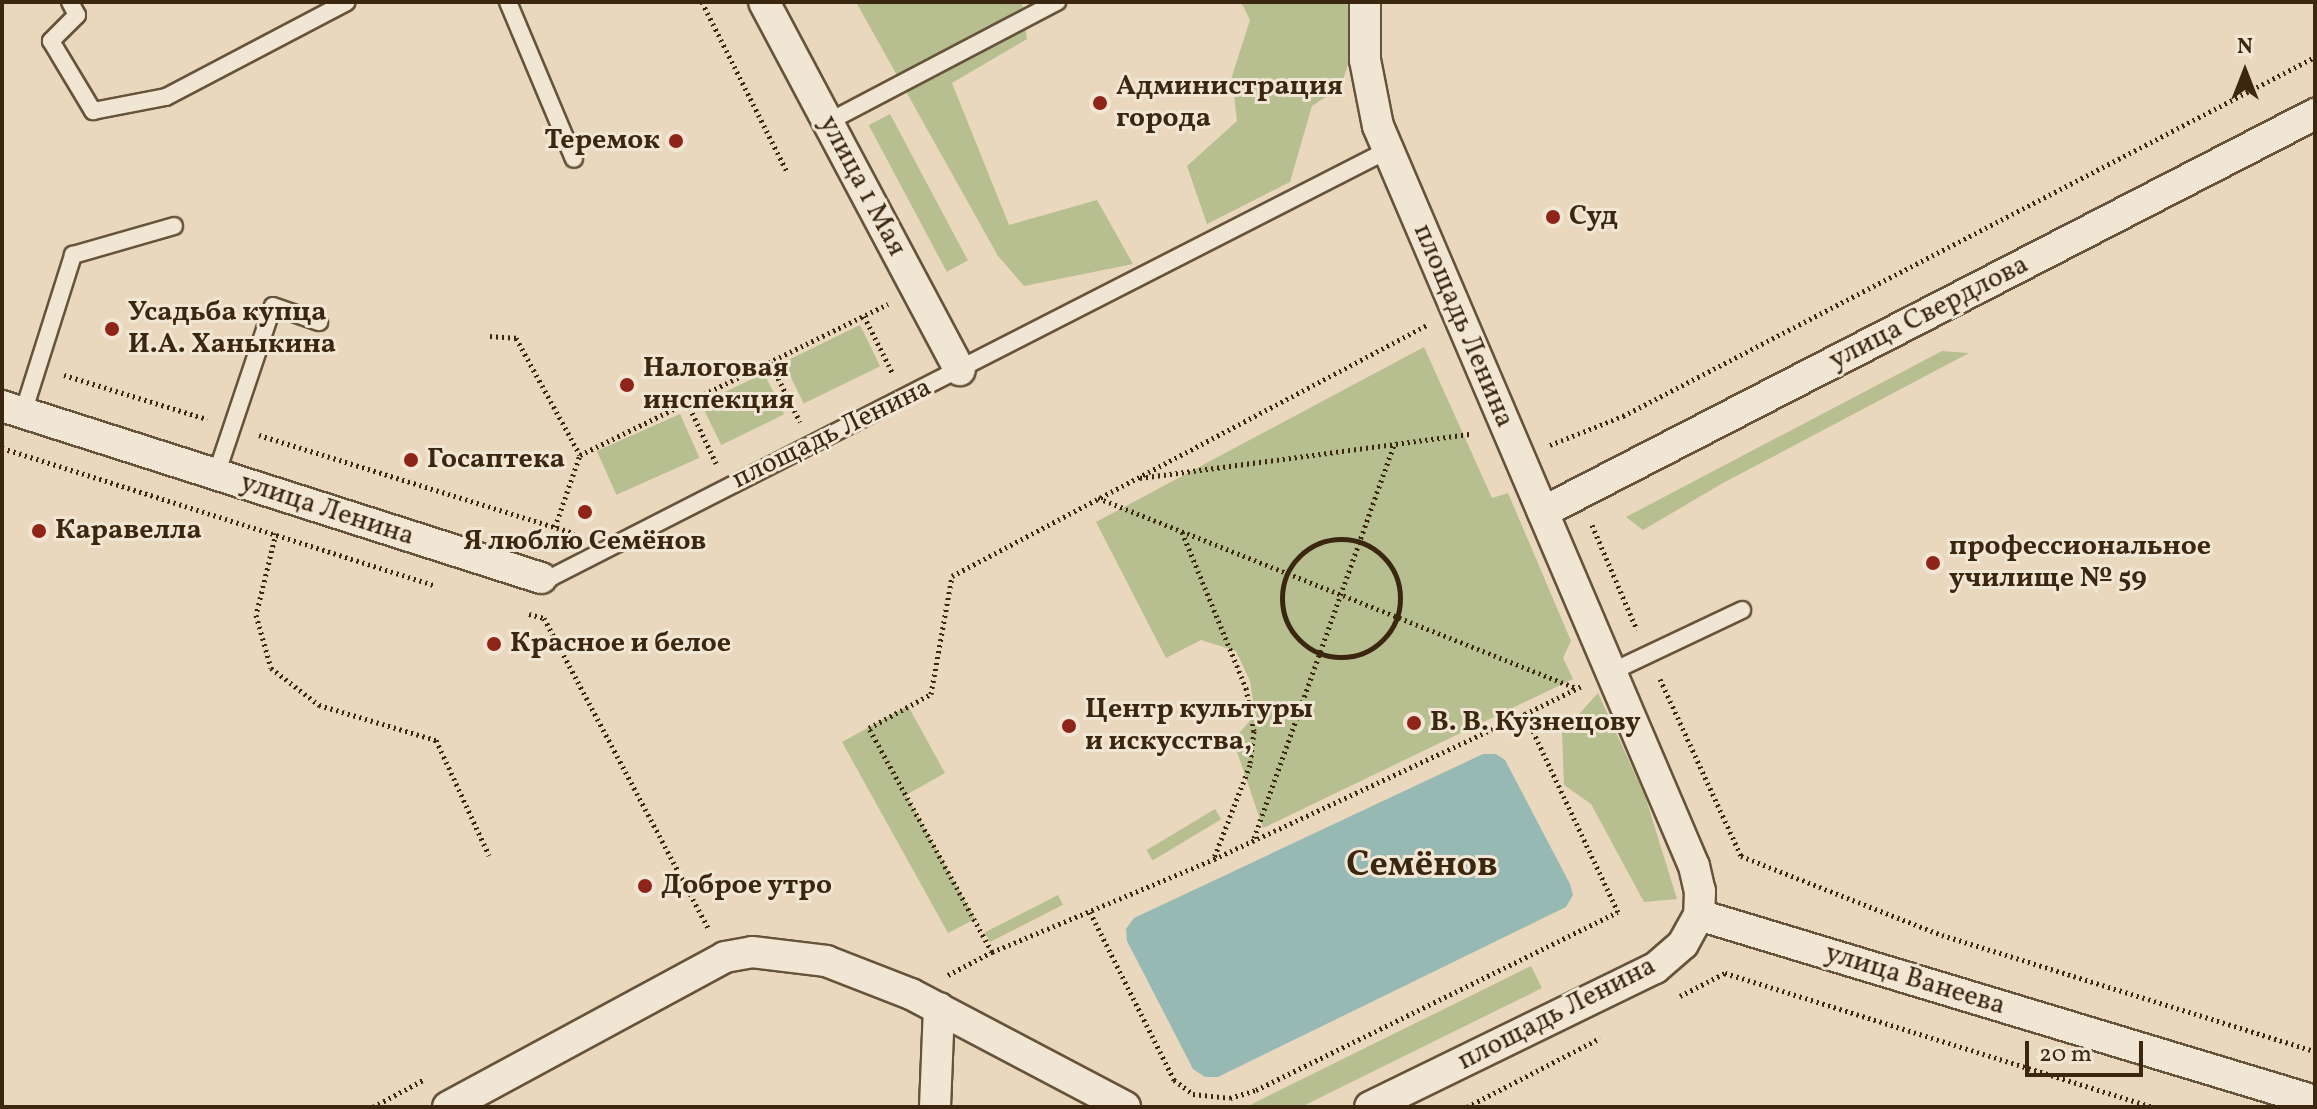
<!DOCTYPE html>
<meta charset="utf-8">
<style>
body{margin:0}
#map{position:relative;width:2317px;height:1109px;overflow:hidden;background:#e9d8bd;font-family:Vollkorn,serif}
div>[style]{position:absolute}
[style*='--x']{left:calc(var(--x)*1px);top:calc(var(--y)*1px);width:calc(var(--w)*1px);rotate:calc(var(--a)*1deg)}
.green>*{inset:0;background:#b7be90;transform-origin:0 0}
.water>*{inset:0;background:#97b9b4}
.path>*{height:5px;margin-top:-2.5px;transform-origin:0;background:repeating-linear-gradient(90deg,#3b270f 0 2px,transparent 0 6px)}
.path>.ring{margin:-2.5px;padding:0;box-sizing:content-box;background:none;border:5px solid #3b270f;border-radius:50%}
.roads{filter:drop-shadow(2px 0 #66533a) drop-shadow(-2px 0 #66533a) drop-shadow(0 2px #66533a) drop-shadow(0 -2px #66533a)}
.lane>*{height:16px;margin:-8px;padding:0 8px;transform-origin:8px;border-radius:8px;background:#f1e6d4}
.street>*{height:30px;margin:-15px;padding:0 15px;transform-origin:15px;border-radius:15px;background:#f1e6d4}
.dots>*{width:22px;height:22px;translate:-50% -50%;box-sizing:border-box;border:4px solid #f1e6d4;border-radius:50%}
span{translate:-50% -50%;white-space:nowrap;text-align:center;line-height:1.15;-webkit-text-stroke:6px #f1e6d4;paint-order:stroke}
.poi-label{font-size:28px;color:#3b270f;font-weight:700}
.left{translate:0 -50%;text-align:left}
.right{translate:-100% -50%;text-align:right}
.street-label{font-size:28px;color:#3b270f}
.district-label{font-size:36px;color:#3b270f;font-weight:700}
.frame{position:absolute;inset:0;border:4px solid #3b270f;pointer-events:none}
.north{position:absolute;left:2205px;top:32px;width:80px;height:80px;-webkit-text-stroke:6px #f1e6d4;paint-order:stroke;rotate:0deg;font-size:22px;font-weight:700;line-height:32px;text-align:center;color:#3b270f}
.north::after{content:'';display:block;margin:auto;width:28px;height:36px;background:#3b270f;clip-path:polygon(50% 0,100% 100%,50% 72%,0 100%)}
.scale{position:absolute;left:2025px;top:1041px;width:118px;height:36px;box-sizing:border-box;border:4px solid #3b270f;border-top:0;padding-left:10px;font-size:24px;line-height:28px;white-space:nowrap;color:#3b270f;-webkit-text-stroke:6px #f1e6d4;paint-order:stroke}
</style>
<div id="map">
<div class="green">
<div style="clip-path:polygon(856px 2px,1022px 2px,1027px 39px,952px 83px,1009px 225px,1097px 200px,1133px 264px,1024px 286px,998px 256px)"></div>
<div style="clip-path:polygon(1241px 2px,1367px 2px,1341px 87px,1312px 106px,1290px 182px,1207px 224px,1187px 166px,1237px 121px,1232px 76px,1250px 20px)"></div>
<div style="left:890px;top:114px;width:166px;height:24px;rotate:62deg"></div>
<div style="left:860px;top:325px;width:46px;height:85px;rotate:64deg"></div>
<div style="clip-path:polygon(1424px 347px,1492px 498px,1508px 493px,1571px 641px,1563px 658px,1573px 679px,1263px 828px,1233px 740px,1255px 715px,1250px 681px,1236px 651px,1201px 640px,1166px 658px,1096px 522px)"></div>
<div style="clip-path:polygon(1942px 351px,1969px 353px,1723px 483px,1643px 530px,1626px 517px)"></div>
<div style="left:764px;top:373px;width:46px;height:70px;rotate:64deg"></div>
<div style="left:680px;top:414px;width:48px;height:91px;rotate:66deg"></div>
<div style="clip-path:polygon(1598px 693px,1645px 796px,1677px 899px,1644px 902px,1591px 804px,1564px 785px,1562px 733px)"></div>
<div style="clip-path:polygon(908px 706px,945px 773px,906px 795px,975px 919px,948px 933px,842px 742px)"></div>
<div style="left:1215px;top:809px;width:12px;height:80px;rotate:59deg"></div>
<div style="left:1058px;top:895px;width:11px;height:82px;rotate:63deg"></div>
<div style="clip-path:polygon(1531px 966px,1542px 988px,1301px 1107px,1253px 1107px,1252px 1104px)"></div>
</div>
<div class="water">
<div style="clip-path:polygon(1483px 754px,1496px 754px,1505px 760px,1570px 884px,1573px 895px,1566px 907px,1218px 1077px,1205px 1077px,1193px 1069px,1127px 941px,1126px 929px,1134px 918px)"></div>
</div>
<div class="path">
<div style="--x:702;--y:2;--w:190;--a:63.4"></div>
<div style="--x:864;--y:316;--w:63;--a:63.4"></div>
<div style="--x:490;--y:336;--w:26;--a:4"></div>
<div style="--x:516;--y:338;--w:133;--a:61.3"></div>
<div style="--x:770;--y:362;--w:67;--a:63.4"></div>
<div style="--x:64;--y:375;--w:150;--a:17.1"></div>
<div style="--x:687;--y:402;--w:68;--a:64.6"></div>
<div style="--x:259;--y:435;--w:330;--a:17.3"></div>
<div style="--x:1550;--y:445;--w:79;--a:-21.7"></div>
<div style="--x:1623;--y:416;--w:780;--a:-27.42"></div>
<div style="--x:2;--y:448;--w:454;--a:17.6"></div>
<div style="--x:1140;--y:478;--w:334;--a:-7.6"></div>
<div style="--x:1098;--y:498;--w:514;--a:21.68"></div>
<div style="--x:1592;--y:525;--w:114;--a:66.8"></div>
<div style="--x:555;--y:527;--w:76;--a:-70.9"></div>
<div style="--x:580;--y:455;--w:343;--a:-26.1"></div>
<div style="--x:1182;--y:532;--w:169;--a:67.7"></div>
<div style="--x:1246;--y:688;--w:44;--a:79.5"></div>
<div style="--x:1254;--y:731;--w:34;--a:97"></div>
<div style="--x:1250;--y:765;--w:100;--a:111.2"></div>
<div style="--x:276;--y:533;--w:84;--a:103.7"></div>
<div style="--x:256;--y:615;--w:55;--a:74.2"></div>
<div style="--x:271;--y:668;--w:61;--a:37.6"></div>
<div style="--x:319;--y:705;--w:122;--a:16.7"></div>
<div style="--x:436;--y:740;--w:127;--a:65.3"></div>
<div class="ring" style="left:1282px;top:539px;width:113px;height:113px"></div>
<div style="--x:529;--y:614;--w:16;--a:15"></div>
<div style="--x:544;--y:618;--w:351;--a:62.1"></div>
<div style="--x:1660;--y:679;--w:195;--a:65.4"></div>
<div style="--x:1741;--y:856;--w:216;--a:21.5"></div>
<div style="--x:1942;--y:935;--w:391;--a:17.3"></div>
<div style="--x:1254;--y:838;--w:420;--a:-70.4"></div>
<div style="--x:1090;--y:912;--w:188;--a:63.4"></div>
<div style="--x:1174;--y:1080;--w:24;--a:36"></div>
<div style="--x:1193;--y:1094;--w:37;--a:6"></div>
<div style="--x:1230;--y:1098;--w:27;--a:-17"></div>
<div style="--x:1256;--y:1090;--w:403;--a:-26.2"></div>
<div style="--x:1618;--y:912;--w:219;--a:-115.2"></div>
<div style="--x:1525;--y:714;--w:64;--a:-26.2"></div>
<div style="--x:992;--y:952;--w:256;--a:-118.8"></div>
<div style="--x:869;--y:728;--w:71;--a:-28.7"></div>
<div style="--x:931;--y:694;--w:120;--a:-79.9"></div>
<div style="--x:952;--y:576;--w:537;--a:-27.85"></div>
<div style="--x:948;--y:975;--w:50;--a:-27.6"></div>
<div style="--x:992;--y:952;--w:241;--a:-22.7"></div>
<div style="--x:1214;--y:859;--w:343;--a:-25"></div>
<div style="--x:1680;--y:996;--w:51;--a:-27.1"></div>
<div style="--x:1725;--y:973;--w:448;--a:17.4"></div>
<div style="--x:373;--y:1107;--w:59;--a:-28.3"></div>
<div style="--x:1467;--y:1107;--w:150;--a:-27.4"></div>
</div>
<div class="roads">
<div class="lane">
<div style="--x:70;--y:2;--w:15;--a:62"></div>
<div style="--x:77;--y:15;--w:37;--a:135"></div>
<div style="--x:51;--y:41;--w:82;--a:59"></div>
<div style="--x:93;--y:111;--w:74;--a:-10.9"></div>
<div style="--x:166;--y:97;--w:204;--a:-27.7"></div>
<div style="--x:508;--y:2;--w:170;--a:67.2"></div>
<div style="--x:828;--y:122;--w:259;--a:-27.7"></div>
<div style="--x:23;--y:413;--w:166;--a:-72.4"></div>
<div style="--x:73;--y:255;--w:105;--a:-16"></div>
<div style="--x:216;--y:475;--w:178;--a:-71.4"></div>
<div style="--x:273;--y:306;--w:49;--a:19.2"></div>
<div style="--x:541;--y:578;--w:11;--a:-5"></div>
<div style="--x:552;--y:577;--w:939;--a:-27.06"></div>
<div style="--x:1611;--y:672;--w:145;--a:-25.3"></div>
</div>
<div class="street">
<div style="--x:764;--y:2;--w:417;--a:62"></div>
<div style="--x:1365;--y:2;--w:58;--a:90"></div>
<div style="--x:1365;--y:60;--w:67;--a:78.9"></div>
<div style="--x:1378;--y:126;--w:805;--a:66.88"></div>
<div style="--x:1694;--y:866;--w:26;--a:77"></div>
<div style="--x:1700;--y:891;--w:24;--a:92"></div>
<div style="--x:1699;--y:915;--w:33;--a:119"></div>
<div style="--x:1683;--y:944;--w:37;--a:139"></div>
<div style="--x:1655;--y:968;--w:317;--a:154"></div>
<div style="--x:2;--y:406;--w:566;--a:17.7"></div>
<div style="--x:1543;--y:512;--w:869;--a:-27.27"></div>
<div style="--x:1699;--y:915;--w:643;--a:16.8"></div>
<div style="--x:448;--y:1107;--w:315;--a:-28.4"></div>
<div style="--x:725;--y:957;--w:27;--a:-10"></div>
<div style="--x:752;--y:952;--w:75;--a:6.9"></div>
<div style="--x:826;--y:961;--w:91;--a:21.2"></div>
<div style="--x:911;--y:994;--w:242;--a:27.8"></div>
<div style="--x:935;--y:1107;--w:99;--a:-87.7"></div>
</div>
</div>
<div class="dots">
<div style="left:1100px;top:103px;background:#8f2418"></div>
<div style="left:676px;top:141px;background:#8f2418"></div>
<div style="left:1553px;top:217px;background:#8f2418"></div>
<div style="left:112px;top:329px;background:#8f2418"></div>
<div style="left:627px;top:385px;background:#8f2418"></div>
<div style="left:411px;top:460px;background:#8f2418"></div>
<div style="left:585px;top:512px;background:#8f2418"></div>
<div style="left:39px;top:531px;background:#8f2418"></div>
<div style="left:1933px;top:563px;background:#8f2418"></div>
<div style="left:494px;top:644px;background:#8f2418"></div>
<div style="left:1414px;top:723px;background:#8f2418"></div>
<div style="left:1069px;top:726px;background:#8f2418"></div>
<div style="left:645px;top:886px;background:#8f2418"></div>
</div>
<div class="poi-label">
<span class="left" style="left:1116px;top:103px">Администрация<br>города</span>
<span class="right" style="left:660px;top:141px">Теремок</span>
<span class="left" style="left:1569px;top:217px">Суд</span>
<span class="left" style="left:128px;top:329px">Усадьба купца<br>И.А. Ханыкина</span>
<span class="left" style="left:643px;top:385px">Налоговая<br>инспекция</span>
<span class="left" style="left:427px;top:460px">Госаптека</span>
<span class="left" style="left:55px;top:531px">Каравелла</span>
<span style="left:585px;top:542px">Я люблю Семёнов</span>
<span class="left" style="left:1949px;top:563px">профессиональное<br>училище № 59</span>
<span class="left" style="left:510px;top:644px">Красное и белое</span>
<span class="left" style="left:1085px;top:726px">Центр культуры<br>и искусства,</span>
<span class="left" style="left:1430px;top:723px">В. В. Кузнецову</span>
<span class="left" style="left:661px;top:886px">Доброе утро</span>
</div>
<div class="street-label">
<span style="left:862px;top:186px;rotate:62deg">улица 1 Мая</span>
<span style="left:1929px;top:313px;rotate:-27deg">улица Свердлова</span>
<span style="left:1463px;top:326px;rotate:67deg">площадь Ленина</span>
<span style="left:832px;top:434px;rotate:-26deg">площадь Ленина</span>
<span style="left:327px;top:510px;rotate:18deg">улица Ленина</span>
<span style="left:1915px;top:980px;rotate:17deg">улица Ванеева</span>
<span style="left:1557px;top:1014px;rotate:-27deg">площадь Ленина</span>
</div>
<div class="district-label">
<span style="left:1422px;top:867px">Семёнов</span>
</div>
<div class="frame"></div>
<div class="north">N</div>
<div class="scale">20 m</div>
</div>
